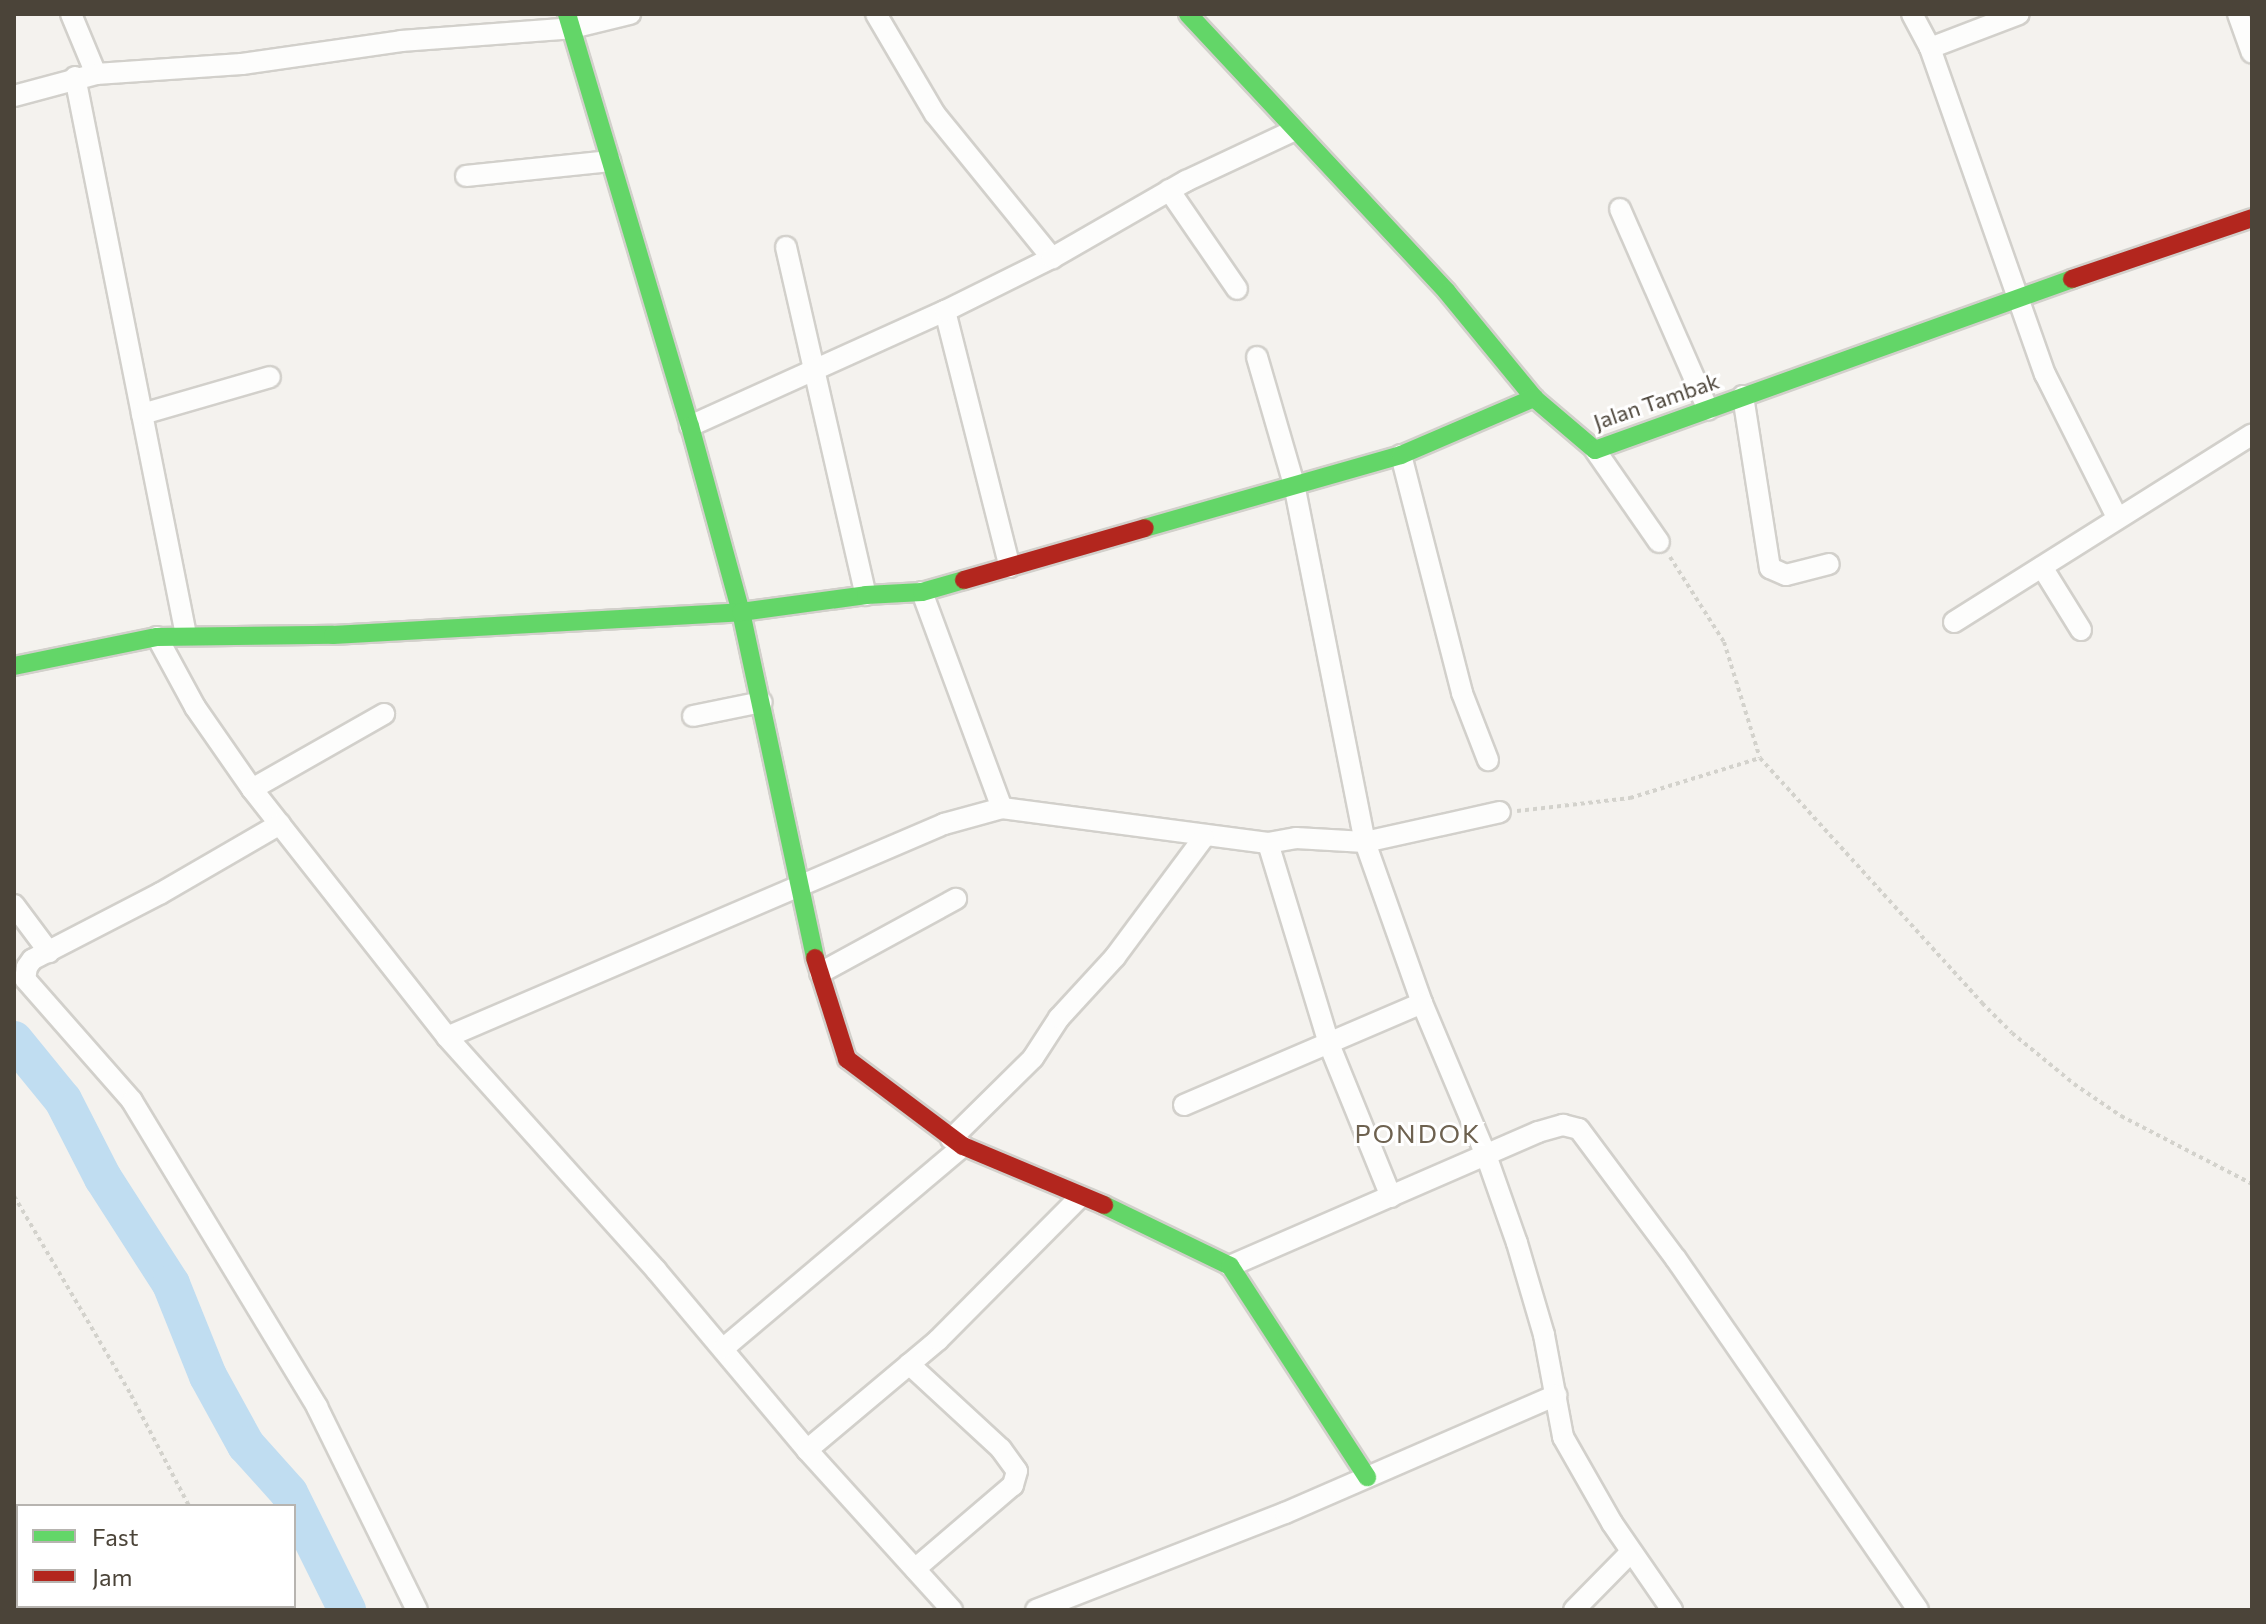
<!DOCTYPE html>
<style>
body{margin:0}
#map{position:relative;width:2266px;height:1624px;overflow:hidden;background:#f4f2ee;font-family:Commissioner,sans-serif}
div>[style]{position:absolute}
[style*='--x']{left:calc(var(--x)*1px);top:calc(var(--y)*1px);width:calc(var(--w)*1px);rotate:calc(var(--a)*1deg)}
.river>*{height:38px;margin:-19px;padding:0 19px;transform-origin:19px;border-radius:19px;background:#c0ddf1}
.path>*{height:4px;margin-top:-2px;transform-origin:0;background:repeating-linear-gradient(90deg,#d3d2cc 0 4px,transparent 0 8px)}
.roads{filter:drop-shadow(2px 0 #d2d0cb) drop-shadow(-2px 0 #d2d0cb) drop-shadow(0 2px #d2d0cb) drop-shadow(0 -2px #d2d0cb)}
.street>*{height:20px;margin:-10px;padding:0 10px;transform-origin:10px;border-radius:10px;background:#fdfdfc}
.fast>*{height:18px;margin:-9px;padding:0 9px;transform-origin:9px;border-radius:9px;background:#63d668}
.jam>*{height:18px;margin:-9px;padding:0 9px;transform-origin:9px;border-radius:9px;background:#b3261e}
span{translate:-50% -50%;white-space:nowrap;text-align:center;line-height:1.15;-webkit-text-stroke:6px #fff;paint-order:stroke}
.street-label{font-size:22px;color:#4b4439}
.quarter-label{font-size:26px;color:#6e6250;letter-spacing:2px}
.frame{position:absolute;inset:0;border:16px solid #4b4439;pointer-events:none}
.legend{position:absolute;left:16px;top:1504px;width:280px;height:104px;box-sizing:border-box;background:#fff;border:2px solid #b7b4b0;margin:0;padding:10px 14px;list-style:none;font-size:24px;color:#4b4439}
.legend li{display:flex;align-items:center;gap:16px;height:40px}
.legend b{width:40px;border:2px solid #b7b4b0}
</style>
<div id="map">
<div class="river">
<div style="--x:14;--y:1040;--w:77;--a:50.8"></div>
<div style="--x:63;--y:1100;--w:88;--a:62.9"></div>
<div style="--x:103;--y:1178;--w:126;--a:57.3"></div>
<div style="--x:171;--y:1284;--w:99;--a:68.1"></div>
<div style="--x:208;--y:1376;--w:79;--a:61.2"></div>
<div style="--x:246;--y:1445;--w:64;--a:48.1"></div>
<div style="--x:289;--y:1493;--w:131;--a:63.6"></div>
</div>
<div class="path">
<div style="--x:1670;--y:557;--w:101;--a:57.6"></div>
<div style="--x:1724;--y:642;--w:121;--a:72.8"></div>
<div style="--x:1760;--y:758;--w:331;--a:47.8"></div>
<div style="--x:1982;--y:1003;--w:42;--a:45"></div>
<div style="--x:2012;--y:1033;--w:80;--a:39.4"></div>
<div style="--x:2074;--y:1084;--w:57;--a:34.2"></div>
<div style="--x:2121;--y:1116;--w:148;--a:27.4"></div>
<div style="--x:1517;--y:811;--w:114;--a:-6.6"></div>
<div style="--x:1630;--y:798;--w:136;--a:-17.1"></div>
<div style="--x:14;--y:1196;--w:231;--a:59.5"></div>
<div style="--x:131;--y:1395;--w:125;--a:62.4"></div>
<div style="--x:242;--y:1606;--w:4;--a:63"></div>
</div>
<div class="roads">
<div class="street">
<div style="--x:71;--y:14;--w:65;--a:67.4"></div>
<div style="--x:876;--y:14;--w:116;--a:59.5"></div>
<div style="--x:935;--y:114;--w:186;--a:50.9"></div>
<div style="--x:1912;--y:14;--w:38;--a:62"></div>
<div style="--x:1930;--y:48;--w:346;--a:70.6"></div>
<div style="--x:2045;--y:374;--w:160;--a:63.3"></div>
<div style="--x:2238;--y:14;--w:41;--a:70.3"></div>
<div style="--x:1930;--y:48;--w:95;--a:-20.9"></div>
<div style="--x:75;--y:77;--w:569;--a:78.75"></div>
<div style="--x:14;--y:96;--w:85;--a:-15"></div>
<div style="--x:96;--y:74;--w:146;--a:-3.9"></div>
<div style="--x:242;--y:64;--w:161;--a:-8.2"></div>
<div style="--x:401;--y:41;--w:171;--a:-4.3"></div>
<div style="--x:572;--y:28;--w:60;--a:-13.6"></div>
<div style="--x:466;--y:176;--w:145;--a:-5.9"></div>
<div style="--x:1169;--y:190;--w:120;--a:55.5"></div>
<div style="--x:1620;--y:209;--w:219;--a:66.3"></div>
<div style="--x:786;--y:247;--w:357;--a:77.1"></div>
<div style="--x:945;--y:311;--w:264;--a:75.8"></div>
<div style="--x:1257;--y:357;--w:132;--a:73.8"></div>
<div style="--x:1294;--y:484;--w:365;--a:78.8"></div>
<div style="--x:1365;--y:842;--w:171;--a:70.5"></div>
<div style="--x:1422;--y:1003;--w:165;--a:67.2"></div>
<div style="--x:1486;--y:1155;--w:93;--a:70.6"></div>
<div style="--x:1517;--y:1243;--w:96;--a:73.6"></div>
<div style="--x:1544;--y:1335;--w:104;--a:79.4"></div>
<div style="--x:1563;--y:1437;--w:99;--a:60.3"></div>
<div style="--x:1612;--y:1523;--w:106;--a:55.4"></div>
<div style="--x:1743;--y:396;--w:174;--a:81.1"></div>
<div style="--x:1770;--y:568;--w:17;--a:24"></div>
<div style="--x:1786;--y:575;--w:44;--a:-14.3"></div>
<div style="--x:142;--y:414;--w:133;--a:-16.1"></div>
<div style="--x:690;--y:426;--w:280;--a:-24.3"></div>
<div style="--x:945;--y:311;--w:119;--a:-26.4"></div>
<div style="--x:1052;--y:258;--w:155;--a:-29.9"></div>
<div style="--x:1186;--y:181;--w:120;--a:-25.1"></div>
<div style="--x:1595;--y:450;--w:112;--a:55.2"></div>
<div style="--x:1401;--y:455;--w:246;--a:75.6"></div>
<div style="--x:1462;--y:693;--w:72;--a:68.8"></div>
<div style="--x:2042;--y:567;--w:74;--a:58.2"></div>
<div style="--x:922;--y:592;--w:230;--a:69.7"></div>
<div style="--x:1954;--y:622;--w:352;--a:-32.2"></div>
<div style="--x:157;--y:637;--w:80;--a:61.5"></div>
<div style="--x:195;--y:707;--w:100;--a:55.2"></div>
<div style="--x:252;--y:789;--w:315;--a:51.8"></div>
<div style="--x:447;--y:1037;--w:313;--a:48.1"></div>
<div style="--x:656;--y:1270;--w:235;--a:50"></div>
<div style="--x:807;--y:1450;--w:216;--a:47.8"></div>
<div style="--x:693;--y:716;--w:70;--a:-11.5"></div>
<div style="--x:252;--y:789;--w:152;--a:-29.6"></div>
<div style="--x:280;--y:824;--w:138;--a:149.9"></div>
<div style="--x:161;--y:893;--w:145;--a:152.6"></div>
<div style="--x:32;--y:960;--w:9;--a:126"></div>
<div style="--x:27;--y:967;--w:12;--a:99"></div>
<div style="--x:25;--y:979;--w:162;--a:48.7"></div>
<div style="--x:132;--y:1101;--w:358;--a:58.8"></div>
<div style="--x:317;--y:1407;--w:226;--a:63.8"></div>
<div style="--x:1268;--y:843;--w:210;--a:73.1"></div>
<div style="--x:1329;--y:1044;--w:165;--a:67.9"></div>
<div style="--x:14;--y:905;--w:59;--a:53.3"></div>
<div style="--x:820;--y:973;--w:155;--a:-28.6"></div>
<div style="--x:447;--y:1037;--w:541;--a:-23.2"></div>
<div style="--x:944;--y:824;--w:60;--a:-15.4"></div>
<div style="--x:1002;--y:808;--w:268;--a:7.5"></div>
<div style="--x:1268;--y:843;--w:28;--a:-10"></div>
<div style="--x:1296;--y:838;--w:69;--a:3.3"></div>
<div style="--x:1365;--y:842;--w:138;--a:-12.5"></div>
<div style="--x:1184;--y:1105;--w:259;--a:-23.2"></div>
<div style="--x:951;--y:1139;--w:115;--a:-44.6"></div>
<div style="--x:1033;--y:1058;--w:48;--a:-57"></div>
<div style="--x:1059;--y:1018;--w:83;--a:-47.4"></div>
<div style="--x:1115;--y:957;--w:149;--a:-53.4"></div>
<div style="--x:1230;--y:1266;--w:336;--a:-23.5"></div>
<div style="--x:1538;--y:1132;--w:26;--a:-16"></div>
<div style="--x:1563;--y:1125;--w:16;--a:14"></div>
<div style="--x:1579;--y:1129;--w:162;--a:53.3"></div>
<div style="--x:1676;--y:1259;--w:426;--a:55.4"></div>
<div style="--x:724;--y:1348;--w:313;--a:-40.2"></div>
<div style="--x:909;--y:1364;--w:125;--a:42.7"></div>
<div style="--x:1001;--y:1449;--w:27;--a:54"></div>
<div style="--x:1017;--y:1471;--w:15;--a:106"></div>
<div style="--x:1013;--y:1485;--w:129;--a:139.4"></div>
<div style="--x:807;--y:1450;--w:171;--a:-40"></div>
<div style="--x:938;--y:1340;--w:199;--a:-45.2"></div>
<div style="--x:1036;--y:1610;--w:267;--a:-21.3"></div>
<div style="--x:1285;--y:1513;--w:296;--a:-23.5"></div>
<div style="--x:1574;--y:1610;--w:81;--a:-45.5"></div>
</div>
<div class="fast">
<div style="--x:567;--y:14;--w:430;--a:73.4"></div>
<div style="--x:690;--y:426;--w:193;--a:74.7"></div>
<div style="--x:741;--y:612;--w:354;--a:77.9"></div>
<div style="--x:1188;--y:14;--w:380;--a:47"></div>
<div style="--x:1447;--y:292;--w:137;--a:50.6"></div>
<div style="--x:1534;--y:398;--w:80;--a:40.4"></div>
<div style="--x:1595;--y:450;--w:507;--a:-19.72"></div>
<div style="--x:1145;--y:528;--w:266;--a:-15.9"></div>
<div style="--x:1401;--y:455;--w:145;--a:-23.2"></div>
<div style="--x:14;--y:666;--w:146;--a:-11.5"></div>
<div style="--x:157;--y:637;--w:176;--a:-0.7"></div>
<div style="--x:333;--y:635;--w:409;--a:-3.2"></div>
<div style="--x:741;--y:612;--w:126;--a:-7.7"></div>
<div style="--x:866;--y:595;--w:56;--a:-3.1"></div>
<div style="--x:922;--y:592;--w:44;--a:-15.9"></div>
<div style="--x:1104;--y:1205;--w:140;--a:25.8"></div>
<div style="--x:1230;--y:1266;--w:252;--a:57"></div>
</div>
<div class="jam">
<div style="--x:2072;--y:279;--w:190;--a:-18.7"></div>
<div style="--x:964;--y:580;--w:188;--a:-16"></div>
<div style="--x:815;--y:958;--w:106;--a:72.4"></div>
<div style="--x:847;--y:1059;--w:145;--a:36.9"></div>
<div style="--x:963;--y:1146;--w:153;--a:22.7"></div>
</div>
</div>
<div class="street-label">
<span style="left:1656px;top:401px;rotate:-19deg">Jalan Tambak</span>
</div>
<div class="quarter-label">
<span style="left:1418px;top:1133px">PONDOK</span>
</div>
<div class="frame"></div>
<ul class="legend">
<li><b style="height:10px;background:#63d668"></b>Fast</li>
<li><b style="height:10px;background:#b3261e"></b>Jam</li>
</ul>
</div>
